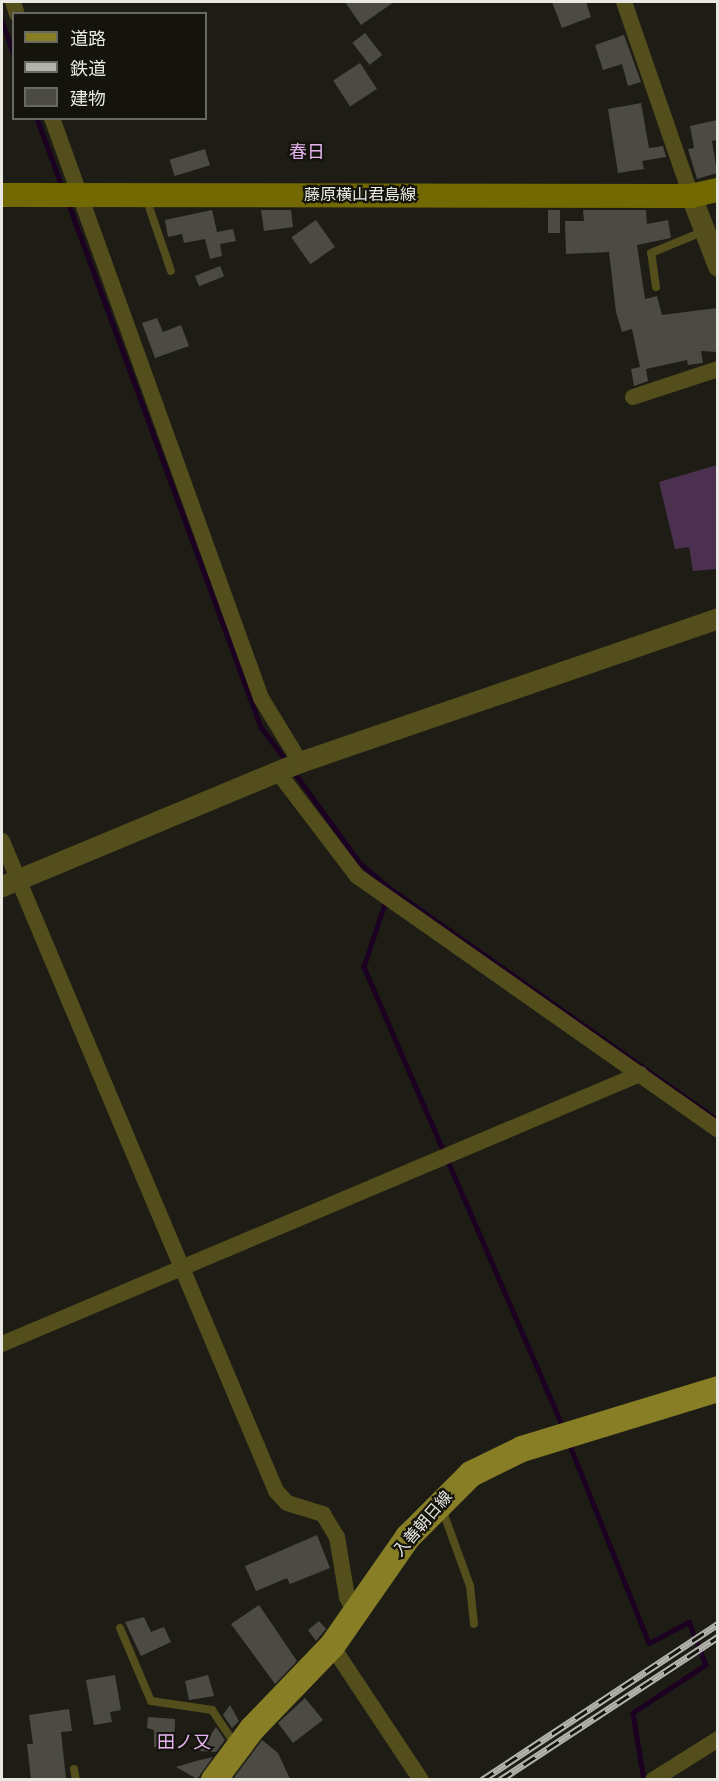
<!DOCTYPE html>
<meta charset="utf-8">
<style>
body{margin:0}
#map{position:relative;width:719px;height:1781px;overflow:hidden;background:#1d1d16;font-family:"Alegreya Sans","Noto Sans JP",sans-serif}
div>[style]{position:absolute}
.green>*{inset:0;background:#4b3050}
.stream>*{height:4.5px;margin:-2.25px;padding:0 2.25px;transform-origin:2.25px;border-radius:2.25px;background:#1c0022}
.building>*{inset:0;background:#4c4b43;transform-origin:0 0}
.service>*{height:8px;margin:-4px;padding:0 4px;transform-origin:4px;border-radius:4px;background:#534e1b}
.minor>*{height:16px;margin:-8px;padding:0 8px;transform-origin:8px;border-radius:8px;background:#534e1b}
.tertiary>*{height:21px;margin:-10.5px;padding:0 10.5px;transform-origin:10.5px;border-radius:10.5px;background:#534e1b}
.secondary>*{height:24px;margin:-12px;padding:0 12px;transform-origin:12px;border-radius:12px;background:#736903}
.primary>*{height:26px;margin:-13px;padding:0 13px;transform-origin:13px;border-radius:13px;background:#887e26}
.rail>*{height:7px;margin-top:-3.5px;transform-origin:0;background:repeating-linear-gradient(90deg,#14140d 0 14px,#b4b4ae 0 28px);box-sizing:border-box;border-block:2px solid #b4b4ae}
span{translate:-50% -50%;white-space:nowrap;text-align:center;line-height:1.15;-webkit-text-stroke:4.5px #14140d;paint-order:stroke}
.street-label{font-size:16px;color:#e9e8e3}
.neighbourhood-label{font-size:18px;color:#e7b4f1}
.frame{position:absolute;inset:0;border:3px solid #e9e8e3;pointer-events:none}
.legend{position:absolute;left:12px;top:12px;width:195px;height:108px;box-sizing:border-box;background:#14140d;border:2px solid #696963;margin:0;padding:8px 10px;list-style:none;font-size:18px;color:#e9e8e3}
.legend li{display:flex;align-items:center;gap:12px;height:30px}
.legend b{width:30px;border:2px solid #696963}
</style>
<div id="map">
<div class="green">
<i style="clip-path:polygon(717px 465px,717px 569px,693px 571px,689px 547px,675px 549px,659px 482px)"></i>
</div>
<div class="stream">
<i style="left:2px;top:21px;width:35px;rotate:70deg"></i>
<i style="left:37px;top:118px;width:76px;rotate:69.9deg"></i>
<i style="left:68px;top:202px;width:559px;rotate:69.82deg"></i>
<i style="left:261px;top:727px;width:41px;rotate:52.9deg"></i>
<i style="left:294px;top:772px;width:112px;rotate:54deg"></i>
<i style="left:360px;top:863px;width:39px;rotate:40deg"></i>
<i style="left:390px;top:888px;width:402px;rotate:35.3deg"></i>
<i style="left:386px;top:901px;width:70px;rotate:108.4deg"></i>
<i style="left:364px;top:967px;width:503px;rotate:66.59deg"></i>
<i style="left:569px;top:1443px;width:215px;rotate:68.2deg"></i>
<i style="left:649px;top:1643px;width:45px;rotate:-27.7deg"></i>
<i style="left:689px;top:1622px;width:46px;rotate:68.4deg"></i>
<i style="left:706px;top:1665px;width:87px;rotate:146.7deg"></i>
<i style="left:633px;top:1713px;width:68px;rotate:80.7deg"></i>
</div>
<div class="building">
<i style="clip-path:polygon(345px 2px,394px 2px,361px 25px)"></i>
<i style="clip-path:polygon(552px 2px,586px 2px,591px 17px,562px 28px)"></i>
<i style="left:365px;top:33px;width:28px;height:16px;rotate:52deg"></i>
<i style="clip-path:polygon(624px 35px,641px 82px,628px 86px,622px 64px,603px 70px,595px 45px)"></i>
<i style="left:360px;top:63px;width:31px;height:32px;rotate:57deg"></i>
<i style="clip-path:polygon(641px 103px,649px 148px,663px 146px,666px 157px,642px 161px,644px 169px,618px 173px,608px 109px)"></i>
<i style="clip-path:polygon(717px 120px,717px 140px,712px 141px,717px 173px,697px 179px,688px 149px,694px 148px,690px 126px)"></i>
<i style="left:205px;top:149px;width:17px;height:37px;rotate:73deg"></i>
<i style="clip-path:polygon(212px 210px,217px 232px,233px 229px,236px 241px,220px 244px,222px 256px,210px 259px,205px 239px,184px 243px,182px 234px,168px 237px,165px 220px)"></i>
<i style="clip-path:polygon(261px 210px,291px 210px,293px 227px,264px 231px)"></i>
<i style="left:548px;top:210px;width:12px;height:23px"></i>
<i style="clip-path:polygon(583px 210px,646px 210px,647px 224px,668px 220px,671px 238px,637px 245px,645px 299px,657px 296px,662px 315px,717px 308px,717px 352px,701px 351px,703px 363px,688px 365px,687px 360px,646px 369px,648px 381px,634px 386px,631px 369px,640px 367px,632px 329px,622px 332px,616px 312px,609px 252px,566px 254px,565px 221px,584px 221px)"></i>
<i style="left:316px;top:220px;width:33px;height:30px;rotate:55deg"></i>
<i style="left:220px;top:266px;width:11px;height:27px;rotate:68deg"></i>
<i style="clip-path:polygon(157px 318px,163px 332px,181px 325px,189px 346px,155px 358px,142px 323px)"></i>
<i style="clip-path:polygon(317px 1535px,330px 1568px,290px 1584px,287px 1578px,256px 1591px,245px 1566px)"></i>
<i style="clip-path:polygon(259px 1605px,297px 1661px,275px 1684px,231px 1624px)"></i>
<i style="clip-path:polygon(144px 1617px,151px 1632px,164px 1627px,171px 1642px,141px 1656px,125px 1622px)"></i>
<i style="clip-path:polygon(319px 1621px,326px 1629px,316px 1641px,308px 1630px)"></i>
<i style="clip-path:polygon(115px 1675px,121px 1710px,110px 1712px,112px 1722px,94px 1725px,86px 1680px)"></i>
<i style="clip-path:polygon(208px 1675px,214px 1696px,189px 1700px,185px 1681px)"></i>
<i style="clip-path:polygon(305px 1698px,323px 1720px,293px 1743px,278px 1723px)"></i>
<i style="clip-path:polygon(230px 1705px,239px 1721px,232px 1728px,223px 1715px)"></i>
<i style="clip-path:polygon(69px 1709px,72px 1731px,61px 1732px,66px 1779px,31px 1779px,27px 1744px,33px 1744px,29px 1715px)"></i>
<i style="clip-path:polygon(148px 1717px,175px 1719px,174px 1748px,154px 1747px,154px 1730px,147px 1728px)"></i>
<i style="clip-path:polygon(216px 1727px,225px 1740px,216px 1752px,200px 1751px)"></i>
<i style="clip-path:polygon(262px 1740px,278px 1753px,290px 1779px,233px 1779px)"></i>
<i style="clip-path:polygon(213px 1757px,197px 1779px,176px 1767px,196px 1761px)"></i>
</div>
<div class="service">
<i style="left:146px;top:198px;width:77px;rotate:71.1deg"></i>
<i style="left:656px;top:287px;width:34px;rotate:-98deg"></i>
<i style="left:651px;top:253px;width:57px;rotate:-22.5deg"></i>
<i style="left:442px;top:1509px;width:82px;rotate:70deg"></i>
<i style="left:470px;top:1586px;width:38px;rotate:84deg"></i>
<i style="left:120px;top:1628px;width:79px;rotate:67deg"></i>
<i style="left:151px;top:1701px;width:62px;rotate:8.4deg"></i>
<i style="left:212px;top:1710px;width:41px;rotate:55.9deg"></i>
<i style="left:74px;top:1769px;width:11px;rotate:80deg"></i>
</div>
<div class="minor">
<i style="left:13px;top:2px;width:13px;rotate:72deg"></i>
<i style="left:624px;top:2px;width:205px;rotate:70.9deg"></i>
<i style="left:52px;top:118px;width:617px;rotate:70.18deg"></i>
<i style="left:261px;top:698px;width:75px;rotate:58.6deg"></i>
<i style="left:633px;top:397px;width:89px;rotate:-18.2deg"></i>
<i style="left:277px;top:771px;width:132px;rotate:52.7deg"></i>
<i style="left:357px;top:876px;width:441px;rotate:35.1deg"></i>
<i style="left:2px;top:841px;width:705px;rotate:67.14deg"></i>
<i style="left:276px;top:1491px;width:16px;rotate:47deg"></i>
<i style="left:287px;top:1503px;width:38px;rotate:17deg"></i>
<i style="left:323px;top:1514px;width:27px;rotate:59deg"></i>
<i style="left:337px;top:1537px;width:61px;rotate:80.5deg"></i>
<i style="left:347px;top:1597px;width:16px;rotate:63deg"></i>
<i style="left:2px;top:1344px;width:693px;rotate:-22.94deg"></i>
<i style="left:332px;top:1646px;width:161px;rotate:56.4deg"></i>
<i style="left:653px;top:1780px;width:77px;rotate:-32.2deg"></i>
</div>
<div class="tertiary">
<i style="left:691px;top:196px;width:75px;rotate:68.9deg"></i>
<i style="left:2px;top:886px;width:323px;rotate:-22.6deg"></i>
<i style="left:300px;top:762px;width:442px;rotate:-19deg"></i>
</div>
<div class="secondary">
<i style="left:2px;top:195px;width:689px;rotate:0.08deg"></i>
<i style="left:691px;top:196px;width:28px;rotate:-13deg"></i>
</div>
<div class="primary">
<i style="left:214px;top:1780px;width:64px;rotate:-53.3deg"></i>
<i style="left:252px;top:1729px;width:115px;rotate:-46.1deg"></i>
<i style="left:332px;top:1646px;width:133px;rotate:-55.1deg"></i>
<i style="left:408px;top:1537px;width:89px;rotate:-45deg"></i>
<i style="left:471px;top:1474px;width:57px;rotate:-26.1deg"></i>
<i style="left:522px;top:1449px;width:205px;rotate:-17deg"></i>
</div>
<div class="rail">
<i style="left:482px;top:1780px;width:283px;rotate:-33.5deg"></i>
<i style="left:500px;top:1780px;width:261px;rotate:-33.3deg"></i>
</div>
<div class="street-label">
<span style="left:360px;top:195px">藤原横山君島線</span>
<span style="left:423px;top:1524px;rotate:-49deg">入善朝日線</span>
</div>
<div class="neighbourhood-label">
<span style="left:307px;top:153px">春日</span>
<span style="left:184px;top:1743px">田ノ又</span>
</div>
<div class="frame"></div>
<ul class="legend">
<li><b style="height:8px;background:#887e26"></b>道路</li>
<li><b style="height:8px;background:#b4b4ae"></b>鉄道</li>
<li><b style="height:16px;background:#4c4b43"></b>建物</li>
</ul>
</div>
